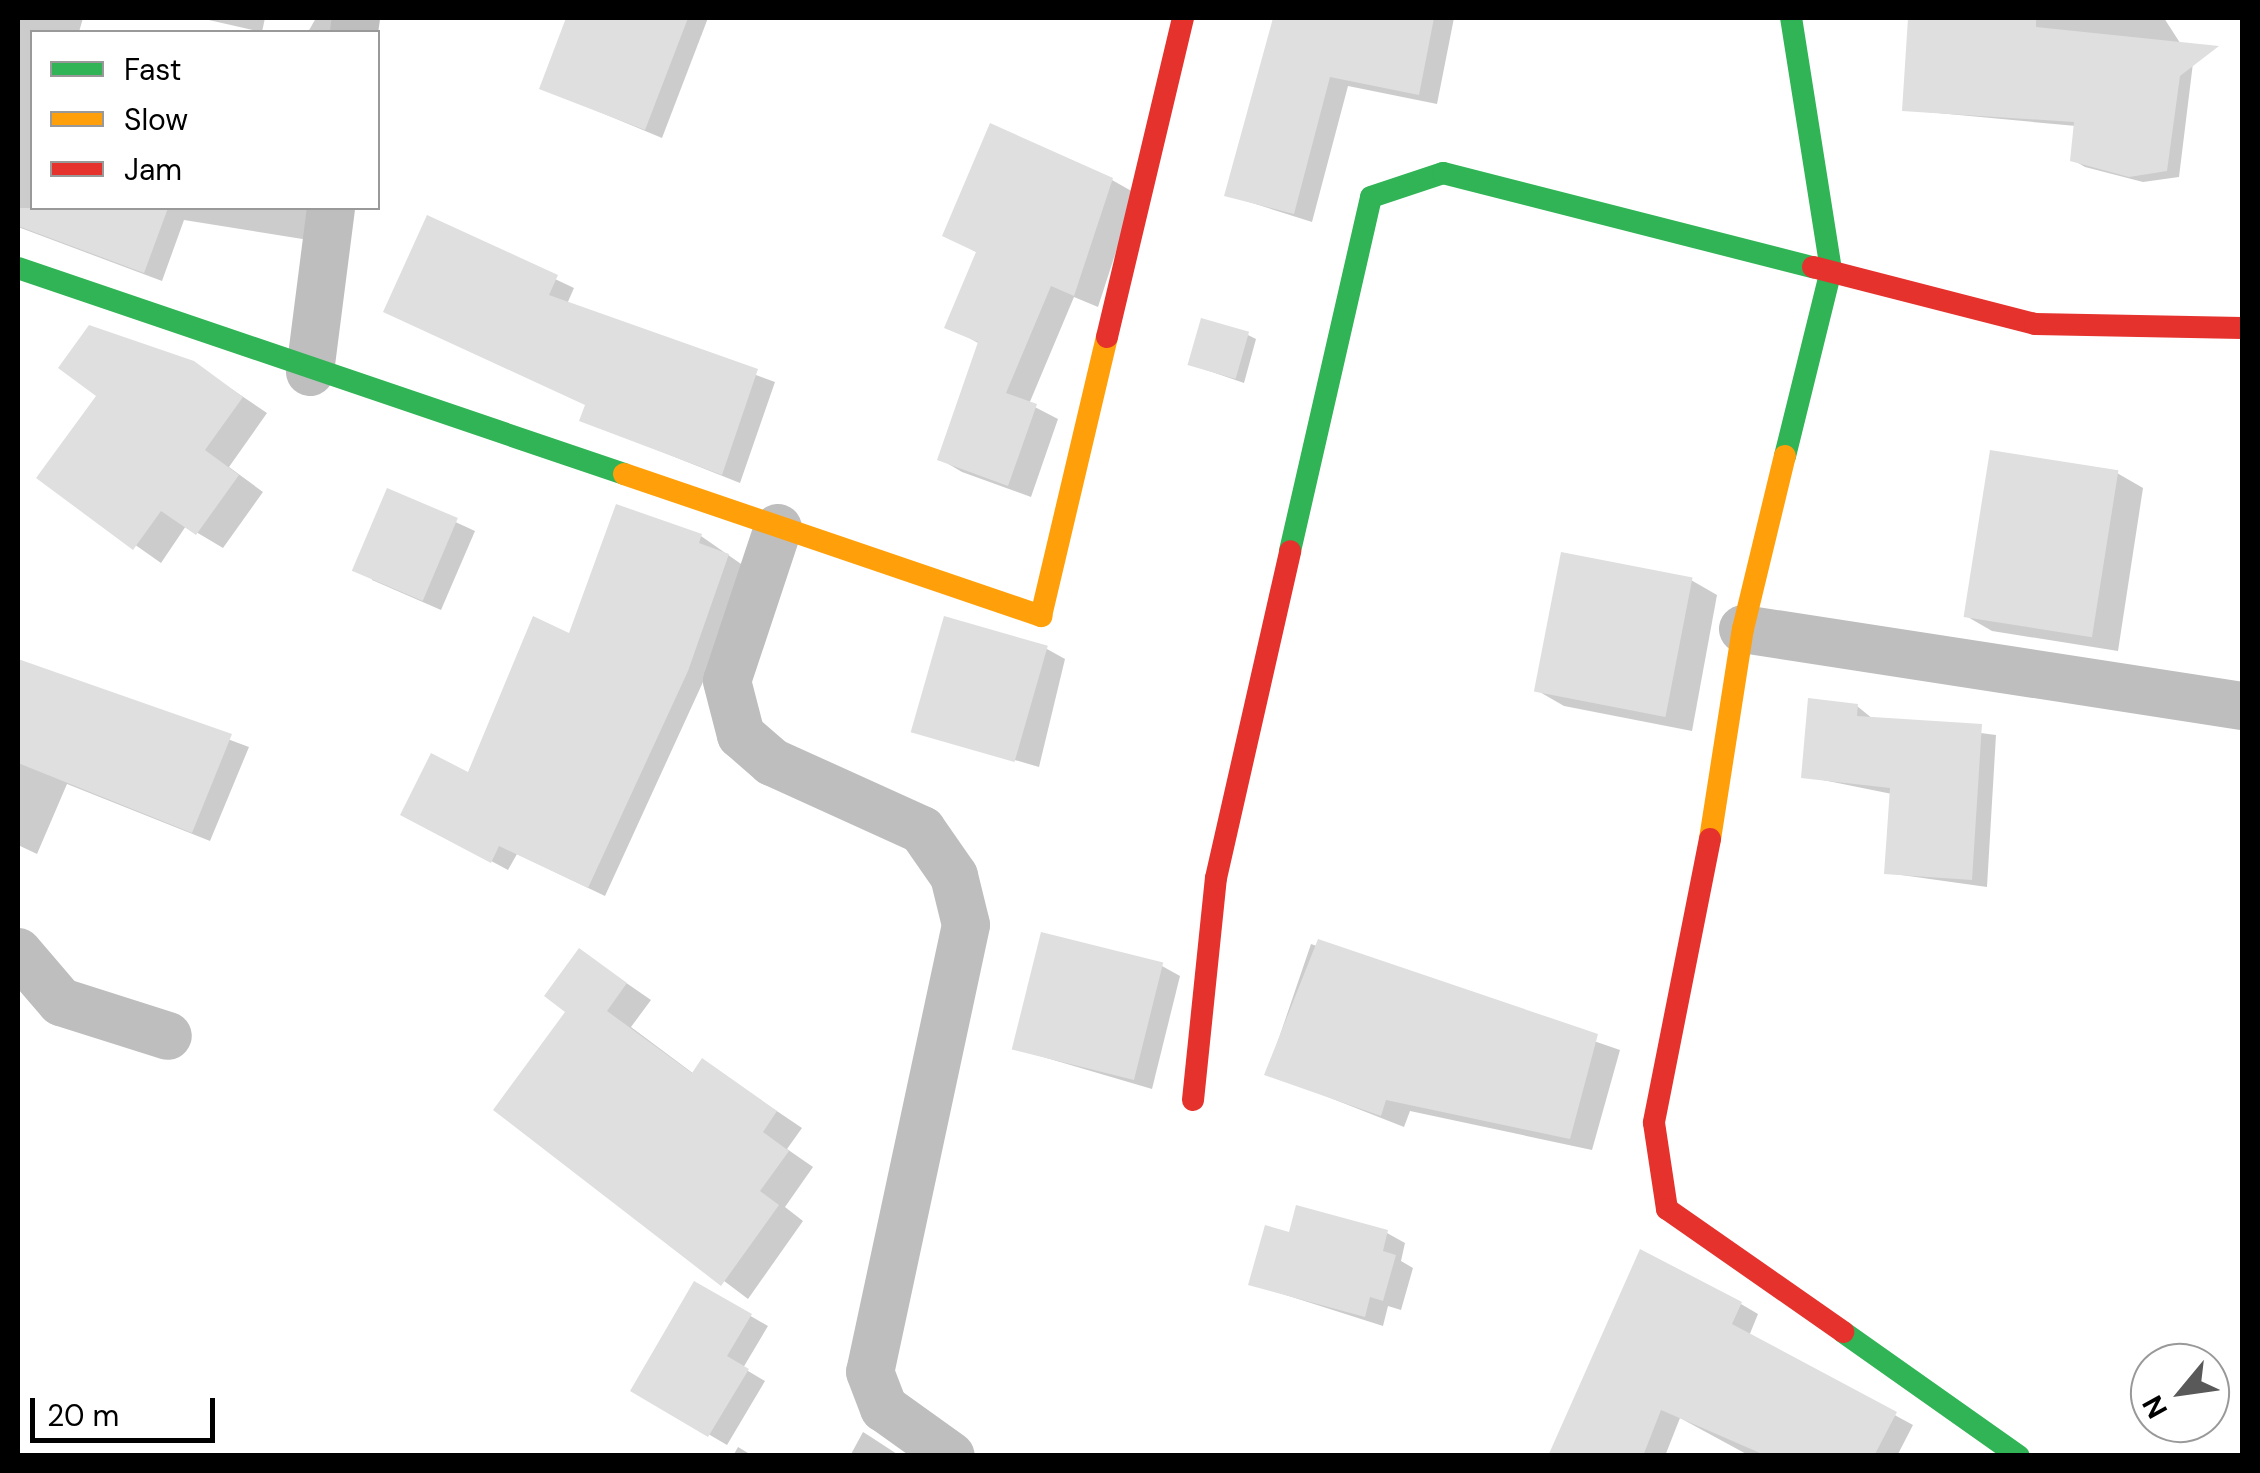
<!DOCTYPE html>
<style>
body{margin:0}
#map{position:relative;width:2260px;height:1473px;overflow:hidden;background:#fff;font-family:"DM Sans",sans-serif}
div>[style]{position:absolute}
.shadow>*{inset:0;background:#0003}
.building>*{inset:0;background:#dfdfdf;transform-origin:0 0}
.street>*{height:48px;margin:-24px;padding:0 24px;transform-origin:24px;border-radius:24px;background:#bebebe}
.fast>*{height:22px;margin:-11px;padding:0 11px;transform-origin:11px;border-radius:11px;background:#30b455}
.slow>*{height:22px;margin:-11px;padding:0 11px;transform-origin:11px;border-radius:11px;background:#ff9f0a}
.jam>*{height:22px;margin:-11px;padding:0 11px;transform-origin:11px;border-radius:11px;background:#e5322d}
span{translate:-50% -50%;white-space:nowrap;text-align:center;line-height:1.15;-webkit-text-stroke:8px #fff;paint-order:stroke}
.frame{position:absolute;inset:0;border:20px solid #000;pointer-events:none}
.legend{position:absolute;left:30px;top:30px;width:350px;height:180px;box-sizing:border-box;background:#fff;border:2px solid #999;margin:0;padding:12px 18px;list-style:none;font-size:30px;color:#000}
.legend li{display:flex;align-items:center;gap:20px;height:50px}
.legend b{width:50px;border:2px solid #999}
.north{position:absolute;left:2130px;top:1343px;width:100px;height:100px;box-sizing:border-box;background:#fff;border:2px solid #999;border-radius:50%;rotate:241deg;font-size:28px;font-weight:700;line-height:40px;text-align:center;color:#000}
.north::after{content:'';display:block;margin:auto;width:35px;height:45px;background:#595959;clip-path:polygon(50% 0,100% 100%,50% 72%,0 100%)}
.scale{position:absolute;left:30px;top:1398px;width:185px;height:45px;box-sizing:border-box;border:5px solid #000;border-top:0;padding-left:12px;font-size:30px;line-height:35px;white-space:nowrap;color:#000;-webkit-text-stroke:8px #fff;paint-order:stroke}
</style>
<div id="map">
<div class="shadow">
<i style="clip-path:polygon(18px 18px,83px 18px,79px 32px,32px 32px,32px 208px,319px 208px,315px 241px,184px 220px,162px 281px,18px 227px)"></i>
<i style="clip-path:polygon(200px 18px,265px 18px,262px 32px)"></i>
<i style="clip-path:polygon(316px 18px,346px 18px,344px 32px,308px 32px)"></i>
<i style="clip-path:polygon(569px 18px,708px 18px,662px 138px,542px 88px)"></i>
<i style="clip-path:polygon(1276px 18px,1454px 18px,1437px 104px,1348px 86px,1312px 222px,1227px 195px)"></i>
<i style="clip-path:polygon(1911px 18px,2164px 18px,2193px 63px,2179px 177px,2143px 182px,2085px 167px,2073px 160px,2076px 126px,1905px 110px)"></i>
<i style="clip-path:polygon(1112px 180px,1135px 193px,1098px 307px,1074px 297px,1029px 404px,1058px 419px,1031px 497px,962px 472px,940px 459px,980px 344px,947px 326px,978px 253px,945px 235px)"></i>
<i style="clip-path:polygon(428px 219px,574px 288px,567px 304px,775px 382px,740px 483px,582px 420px,587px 405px)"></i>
<i style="clip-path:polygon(1248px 335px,1256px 339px,1244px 383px,1189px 364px)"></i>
<i style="clip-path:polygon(193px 363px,267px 413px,229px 467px,263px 492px,223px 548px,186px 526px,161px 563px,40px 478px)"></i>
<i style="clip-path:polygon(2117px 473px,2143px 488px,2118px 651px,1992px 631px,1966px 616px)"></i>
<i style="clip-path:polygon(388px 491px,475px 531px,441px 610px,372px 580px)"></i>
<i style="clip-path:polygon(701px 536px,744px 566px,703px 682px,605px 896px,517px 854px,508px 870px,420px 823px,469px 776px,571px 637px)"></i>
<i style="clip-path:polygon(1691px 580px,1717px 595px,1692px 731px,1564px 706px,1538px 691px)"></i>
<i style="clip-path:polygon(1047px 649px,1065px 659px,1039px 767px,919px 732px)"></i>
<i style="clip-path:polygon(18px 661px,249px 747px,210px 841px,67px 784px,37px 854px,18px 845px)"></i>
<i style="clip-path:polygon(1857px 706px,1873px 719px,1996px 735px,1987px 887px,1887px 873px,1892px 794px,1803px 776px)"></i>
<i style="clip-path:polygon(1311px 944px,1620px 1050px,1592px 1150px,1410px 1111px,1404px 1127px,1267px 1073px)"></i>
<i style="clip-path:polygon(580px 951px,651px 1000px,631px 1027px,694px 1074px,703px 1061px,802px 1128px,787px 1149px,813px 1167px,785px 1207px,803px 1221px,748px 1299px,496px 1109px,569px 1011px)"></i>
<i style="clip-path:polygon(1162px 966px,1180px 976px,1152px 1089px,1016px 1049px)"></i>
<i style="clip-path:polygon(1387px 1233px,1405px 1243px,1401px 1261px,1413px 1268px,1401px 1310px,1388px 1306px,1383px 1326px,1251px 1284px,1290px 1235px)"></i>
<i style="clip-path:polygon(695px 1284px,768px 1326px,743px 1368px,765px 1381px,727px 1445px,633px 1390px)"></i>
<i style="clip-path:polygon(1741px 1304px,1758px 1314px,1749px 1336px,1913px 1425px,1897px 1456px,1750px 1456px,1680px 1418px,1665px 1456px,1552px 1456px)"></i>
<i style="clip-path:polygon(863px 1432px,871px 1437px,900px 1456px,850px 1456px)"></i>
<i style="clip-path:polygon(738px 1447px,753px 1456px,733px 1456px)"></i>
</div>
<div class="building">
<i style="clip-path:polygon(566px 18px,688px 18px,645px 130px,539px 89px)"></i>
<i style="clip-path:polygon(1273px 18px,1434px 18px,1419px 95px,1330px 77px,1294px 214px,1224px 196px)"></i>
<i style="clip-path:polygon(1908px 18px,2036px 18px,2036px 27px,2219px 46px,2180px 76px,2167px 171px,2129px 177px,2070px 161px,2074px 122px,1902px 111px)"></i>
<i style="clip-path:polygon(990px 123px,1113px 178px,1074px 296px,1051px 286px,1006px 393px,1037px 404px,1008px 486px,937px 460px,978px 342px,944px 328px,976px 252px,942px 236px)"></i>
<i style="clip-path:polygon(18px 208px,168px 208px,144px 273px,18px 226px)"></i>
<i style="clip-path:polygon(427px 215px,558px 275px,549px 295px,758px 369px,722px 475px,579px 421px,585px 405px,383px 312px)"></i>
<i style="left:1201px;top:318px;width:50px;height:49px;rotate:16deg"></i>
<i style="clip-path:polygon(89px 325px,194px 361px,243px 397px,205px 450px,239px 475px,196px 535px,161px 511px,133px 550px,36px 478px,96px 396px,58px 368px)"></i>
<i style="left:1990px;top:450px;width:130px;height:169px;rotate:9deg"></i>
<i style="left:387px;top:488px;width:77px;height:90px;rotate:23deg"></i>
<i style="clip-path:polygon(616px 504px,702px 534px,699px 543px,729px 554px,688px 671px,588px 888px,499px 846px,491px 863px,400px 815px,431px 753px,468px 772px,533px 616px,569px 633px)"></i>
<i style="left:1561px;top:552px;width:134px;height:142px;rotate:11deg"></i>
<i style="left:944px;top:616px;width:108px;height:121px;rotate:16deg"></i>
<i style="clip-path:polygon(18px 659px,232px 734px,192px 833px,18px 763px)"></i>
<i style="clip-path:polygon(1808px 698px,1858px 704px,1857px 716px,1982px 724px,1972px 880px,1884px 874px,1890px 788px,1801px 778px)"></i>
<i style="left:1041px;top:932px;width:126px;height:121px;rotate:14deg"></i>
<i style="clip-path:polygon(1318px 939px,1598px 1034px,1570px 1139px,1386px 1100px,1381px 1116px,1264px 1075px)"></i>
<i style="clip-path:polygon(579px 948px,627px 983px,607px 1011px,692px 1073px,702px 1058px,777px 1111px,763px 1132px,789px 1151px,760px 1191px,779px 1205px,721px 1286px,493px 1110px,565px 1012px,544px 996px)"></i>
<i style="clip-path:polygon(1296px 1205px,1388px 1230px,1383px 1251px,1396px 1255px,1383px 1301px,1370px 1297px,1365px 1317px,1248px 1285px,1265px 1225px,1289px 1232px)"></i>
<i style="clip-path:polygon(1640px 1249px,1742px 1302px,1732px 1324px,1897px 1412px,1874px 1456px,1767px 1456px,1661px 1410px,1643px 1456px,1548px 1456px)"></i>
<i style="clip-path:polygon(694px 1281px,752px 1314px,727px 1356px,749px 1369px,708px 1437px,630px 1391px)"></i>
</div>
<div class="street">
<i style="left:354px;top:32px;width:14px;rotate:-82deg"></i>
<i style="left:310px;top:372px;width:165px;rotate:-82.7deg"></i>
<i style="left:778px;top:528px;width:161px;rotate:108.4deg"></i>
<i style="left:727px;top:681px;width:56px;rotate:75.5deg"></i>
<i style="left:741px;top:735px;width:41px;rotate:41.1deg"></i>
<i style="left:772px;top:762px;width:165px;rotate:24.4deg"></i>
<i style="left:922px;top:830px;width:56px;rotate:55.2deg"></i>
<i style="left:954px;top:876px;width:50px;rotate:76.2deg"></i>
<i style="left:966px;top:925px;width:457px;rotate:102.1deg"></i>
<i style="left:870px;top:1372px;width:39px;rotate:69deg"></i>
<i style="left:884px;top:1408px;width:82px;rotate:35.6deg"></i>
<i style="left:1743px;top:629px;width:505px;rotate:8.77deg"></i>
<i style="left:18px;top:952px;width:66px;rotate:49.3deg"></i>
<i style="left:61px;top:1002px;width:112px;rotate:17.6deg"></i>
</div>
<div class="fast">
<i style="left:18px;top:268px;width:640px;rotate:18.77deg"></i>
<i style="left:1785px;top:456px;width:192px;rotate:-76.1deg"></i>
<i style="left:1831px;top:270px;width:255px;rotate:-99deg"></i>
<i style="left:1290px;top:551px;width:363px;rotate:-77.1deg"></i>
<i style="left:1371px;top:197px;width:76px;rotate:-18.4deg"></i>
<i style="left:1443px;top:173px;width:382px;rotate:14.3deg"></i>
<i style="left:1843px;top:1332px;width:215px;rotate:35.2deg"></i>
</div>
<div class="slow">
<i style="left:624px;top:474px;width:441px;rotate:18.8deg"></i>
<i style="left:1041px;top:616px;width:287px;rotate:-76.7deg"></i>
<i style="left:1710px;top:839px;width:213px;rotate:-81.1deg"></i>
<i style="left:1743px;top:629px;width:178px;rotate:-76.4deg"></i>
</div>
<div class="jam">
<i style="left:1813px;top:267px;width:229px;rotate:14.4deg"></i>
<i style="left:2035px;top:324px;width:207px;rotate:1.1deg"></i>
<i style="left:1107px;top:337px;width:328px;rotate:-76.6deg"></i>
<i style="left:1710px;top:839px;width:289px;rotate:101.2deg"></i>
<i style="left:1654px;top:1123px;width:87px;rotate:81.4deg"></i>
<i style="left:1667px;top:1209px;width:215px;rotate:34.9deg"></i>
<i style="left:1193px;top:1100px;width:223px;rotate:-84.1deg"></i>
<i style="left:1216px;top:878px;width:335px;rotate:-77.2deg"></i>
</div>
<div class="frame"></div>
<ul class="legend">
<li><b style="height:12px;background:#30b455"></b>Fast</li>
<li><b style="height:12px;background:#ff9f0a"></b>Slow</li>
<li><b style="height:12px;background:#e5322d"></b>Jam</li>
</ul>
<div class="north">N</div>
<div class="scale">20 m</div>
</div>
